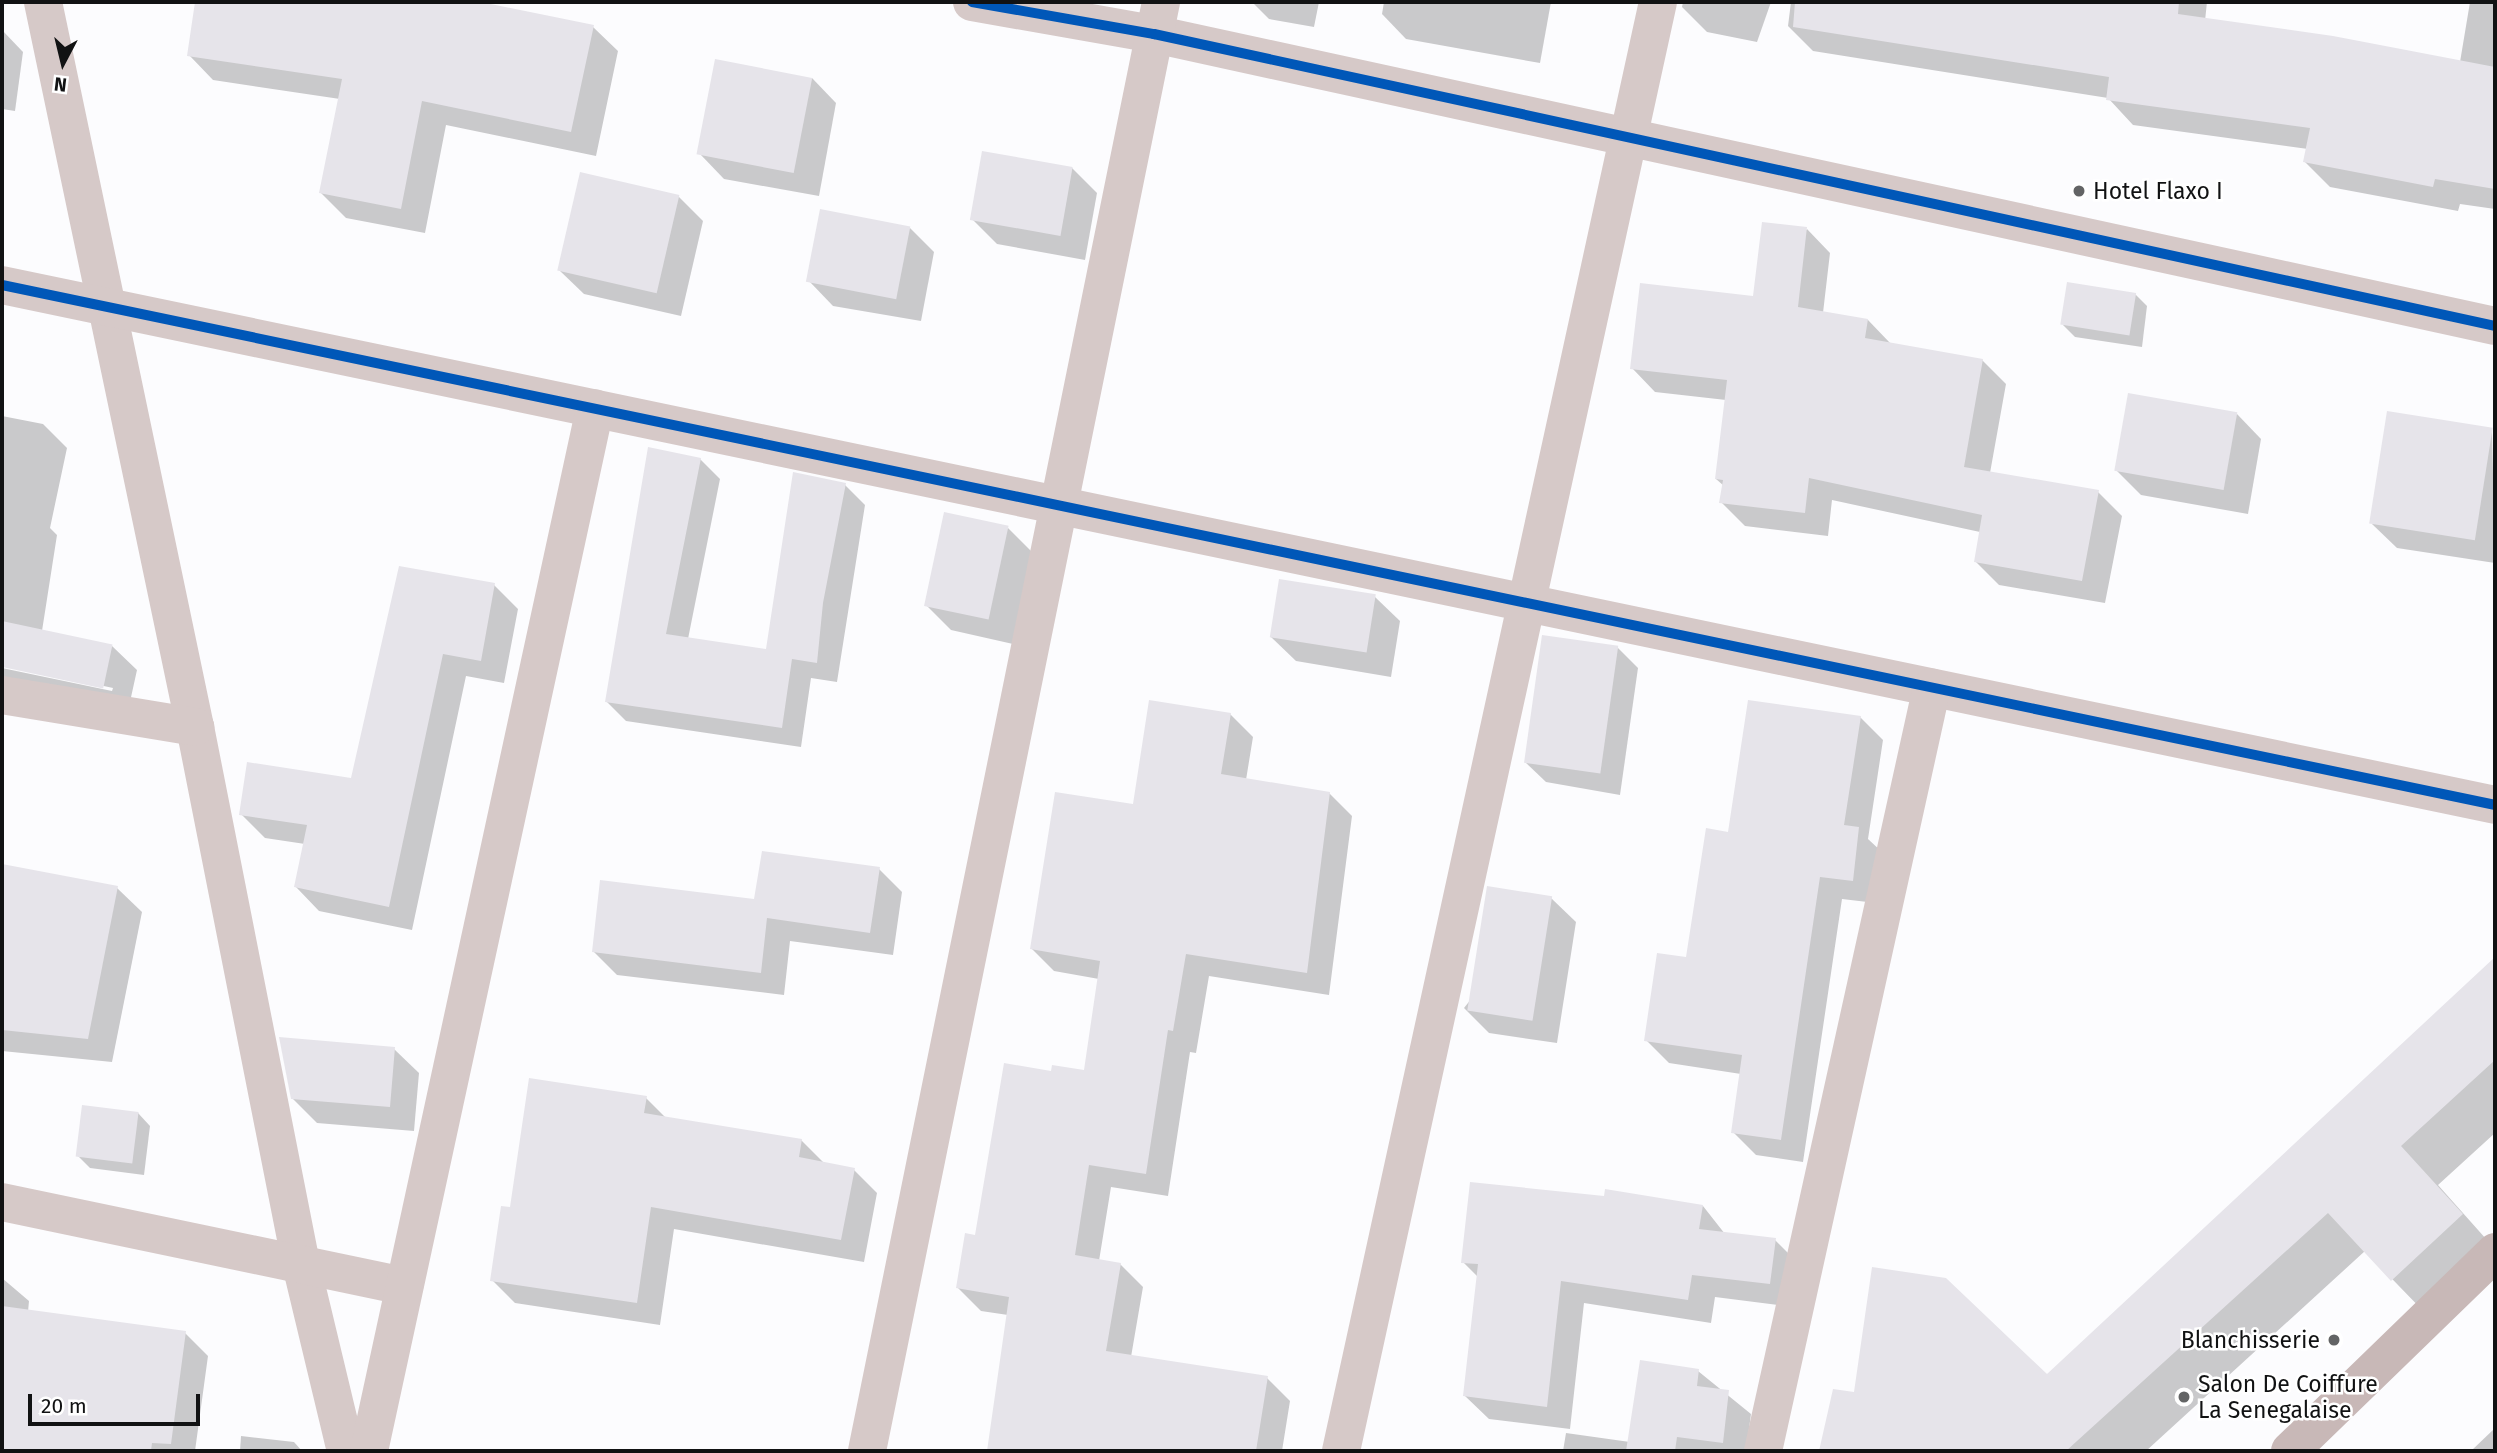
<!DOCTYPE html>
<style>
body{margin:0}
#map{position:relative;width:2497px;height:1453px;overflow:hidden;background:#fcfcfe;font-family:"Fira Sans",sans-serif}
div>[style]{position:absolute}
.shadow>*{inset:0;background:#0003}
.building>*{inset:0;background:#e6e4ea;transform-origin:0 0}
.minor>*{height:38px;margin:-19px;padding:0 19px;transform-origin:19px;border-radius:19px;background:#d6c9c8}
.primary>*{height:38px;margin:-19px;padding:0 19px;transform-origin:19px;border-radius:19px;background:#c8b8b7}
.cycleway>*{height:10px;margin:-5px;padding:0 5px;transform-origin:5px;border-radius:5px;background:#0057b8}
.dots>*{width:19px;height:19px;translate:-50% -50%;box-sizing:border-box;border:4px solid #fff;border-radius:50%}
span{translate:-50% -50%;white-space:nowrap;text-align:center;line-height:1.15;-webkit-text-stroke:5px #fff;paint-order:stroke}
.poi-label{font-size:23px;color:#111213}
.left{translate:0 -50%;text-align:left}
.right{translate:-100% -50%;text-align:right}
.frame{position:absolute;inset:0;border:4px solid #111213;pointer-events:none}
.north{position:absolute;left:28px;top:28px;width:70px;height:70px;-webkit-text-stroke:5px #fff;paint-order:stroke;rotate:187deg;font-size:19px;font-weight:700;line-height:28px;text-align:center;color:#111213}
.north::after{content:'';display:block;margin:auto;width:24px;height:32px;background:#111213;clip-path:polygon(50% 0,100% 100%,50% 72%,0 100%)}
.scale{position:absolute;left:28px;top:1394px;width:172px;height:32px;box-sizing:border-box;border:4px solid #111213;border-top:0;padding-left:9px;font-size:21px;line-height:24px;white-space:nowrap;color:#111213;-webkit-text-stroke:5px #fff;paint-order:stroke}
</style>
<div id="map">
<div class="shadow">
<i style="clip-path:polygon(197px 2px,274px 2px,334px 11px,336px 2px,472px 2px,593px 27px,618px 51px,596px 156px,446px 125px,425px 233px,346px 218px,321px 193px,340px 99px,213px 80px,189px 55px)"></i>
<i style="clip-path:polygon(1252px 2px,1319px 2px,1314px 27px,1269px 19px)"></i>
<i style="clip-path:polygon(1384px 2px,1551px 2px,1540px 63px,1406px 39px,1382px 14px)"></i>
<i style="clip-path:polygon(1683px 2px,1771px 2px,1757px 42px,1707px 32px,1682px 7px)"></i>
<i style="clip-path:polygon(1791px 2px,2207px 2px,2205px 21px,2460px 62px,2470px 2px,2495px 2px,2495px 209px,2460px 204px,2458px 211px,2330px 187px,2305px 162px,2308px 149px,2133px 125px,2108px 98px,1813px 51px,1788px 26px)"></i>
<i style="clip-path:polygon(2px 30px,23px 52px,15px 111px,2px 109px)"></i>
<i style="clip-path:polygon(812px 78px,836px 103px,819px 196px,724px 179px,700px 154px)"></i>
<i style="clip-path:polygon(1072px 168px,1097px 193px,1085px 260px,997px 244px,972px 219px)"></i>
<i style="clip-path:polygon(678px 196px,703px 221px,681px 316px,584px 294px,559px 270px)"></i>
<i style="clip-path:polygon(910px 228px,934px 252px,921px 321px,833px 306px,809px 281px)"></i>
<i style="clip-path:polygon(1807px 229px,1830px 253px,1823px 313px,1868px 320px,1891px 344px,1982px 360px,2006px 384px,1990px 473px,2098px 492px,2122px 516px,2105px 603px,1999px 585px,1975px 561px,1980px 532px,1832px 500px,1828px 536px,1745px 526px,1721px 502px,1724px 486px,1716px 479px,1726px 400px,1655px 392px,1632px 368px,1755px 298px)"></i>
<i style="clip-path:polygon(2135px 294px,2147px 306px,2142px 347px,2075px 337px,2063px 325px)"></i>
<i style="clip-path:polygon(2237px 414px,2261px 439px,2248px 514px,2141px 495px,2116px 470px)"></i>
<i style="clip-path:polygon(2px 416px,43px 424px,67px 448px,50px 528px,57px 535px,42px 631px,112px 646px,137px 670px,128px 711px,2px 685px,2px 668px,112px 691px,113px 688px,2px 664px)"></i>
<i style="clip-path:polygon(2492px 429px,2495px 563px,2397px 548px,2372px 524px)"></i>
<i style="clip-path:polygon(700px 459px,720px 479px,688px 639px,767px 651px,845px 485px,865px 505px,837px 682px,811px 678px,801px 747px,626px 721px,606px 701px)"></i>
<i style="clip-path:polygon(1008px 528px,1032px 552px,1013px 644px,951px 630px,927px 606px)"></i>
<i style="clip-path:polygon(400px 568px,494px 585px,518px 609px,504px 683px,466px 676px,412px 930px,319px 911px,296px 887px,305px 844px,265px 838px,241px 814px,352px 780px)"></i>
<i style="clip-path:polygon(1375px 597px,1400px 621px,1391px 677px,1296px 661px,1271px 637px)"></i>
<i style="clip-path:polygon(1617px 647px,1638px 668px,1620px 795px,1546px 782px,1525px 762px)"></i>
<i style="clip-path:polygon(1230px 714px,1253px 737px,1246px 780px,1329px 793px,1352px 816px,1329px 995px,1209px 976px,1196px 1053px,1190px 1052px,1168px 1196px,1111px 1187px,1099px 1261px,1120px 1264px,1143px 1287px,1131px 1357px,1267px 1378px,1290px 1401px,1282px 1451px,982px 1451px,989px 1451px,1008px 1315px,981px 1311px,958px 1288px,1053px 1073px,1085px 1072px,1099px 979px,1054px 971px,1032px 949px,1134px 806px)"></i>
<i style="clip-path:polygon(1860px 717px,1883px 740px,1868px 839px,1882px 852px,1876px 903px,1842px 899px,1803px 1162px,1756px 1155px,1733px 1132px,1741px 1074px,1669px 1063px,1646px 1040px,1687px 959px,1730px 834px)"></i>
<i style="clip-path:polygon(2px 866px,117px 888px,142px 912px,112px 1062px,2px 1051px)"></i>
<i style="clip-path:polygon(879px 869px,902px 892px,893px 955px,790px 941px,784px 995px,617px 975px,593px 951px)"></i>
<i style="clip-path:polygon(1551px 898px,1576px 922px,1557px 1043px,1489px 1033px,1464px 1008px)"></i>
<i style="clip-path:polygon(2495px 959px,2495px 1133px,2438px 1185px,2495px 1249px,2430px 1318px,2365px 1251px,2146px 1451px,1821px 1451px,1835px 1391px,1856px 1394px,2047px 1377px)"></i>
<i style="clip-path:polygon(394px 1049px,419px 1073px,414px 1131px,317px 1123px,292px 1098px)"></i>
<i style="clip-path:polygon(646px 1098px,667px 1119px,801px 1140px,825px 1164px,854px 1170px,877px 1193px,864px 1262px,674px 1229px,660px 1325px,515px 1303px,492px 1280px)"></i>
<i style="clip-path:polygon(138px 1113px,150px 1126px,144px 1175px,90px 1168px,78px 1156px)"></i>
<i style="clip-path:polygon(1703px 1206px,1725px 1234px,1775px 1240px,1799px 1264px,1794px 1307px,1715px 1297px,1711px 1323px,1584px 1303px,1570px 1429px,1489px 1419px,1465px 1396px,1478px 1277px,1463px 1262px)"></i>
<i style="clip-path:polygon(2px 1278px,29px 1301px,28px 1312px,185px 1333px,208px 1356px,195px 1451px,2px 1451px,8px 1397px,2px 1396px)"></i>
<i style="clip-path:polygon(1698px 1371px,1751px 1414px,1746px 1451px,1563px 1451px,1566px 1433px,1630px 1442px)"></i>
<i style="clip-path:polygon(2495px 1428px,2495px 1451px,2471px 1451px)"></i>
<i style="clip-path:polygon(241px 1436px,294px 1442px,302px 1451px,240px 1451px)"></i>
</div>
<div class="building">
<i style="clip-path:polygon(195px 2px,481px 2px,594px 25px,571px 132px,422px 101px,401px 209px,319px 193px,342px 79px,187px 56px)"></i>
<i style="clip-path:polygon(1795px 2px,2179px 2px,2178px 14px,2333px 36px,2495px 67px,2495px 189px,2435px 179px,2433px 187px,2303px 162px,2310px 128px,2106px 100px,2109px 77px,1793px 27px)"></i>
<i style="left:715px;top:59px;width:99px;height:97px;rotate:11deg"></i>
<i style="left:982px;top:151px;width:92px;height:70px;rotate:10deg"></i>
<i style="left:580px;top:172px;width:102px;height:101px;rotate:13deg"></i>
<i style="left:820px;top:209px;width:92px;height:74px;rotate:11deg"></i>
<i style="clip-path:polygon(1762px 222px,1807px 227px,1798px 307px,1868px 319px,1865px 338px,1983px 359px,1964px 467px,2099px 490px,2082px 581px,1974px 562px,1982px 515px,1809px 478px,1805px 513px,1719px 503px,1723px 480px,1715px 479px,1727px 380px,1630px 369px,1640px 283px,1753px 296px)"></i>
<i style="left:2067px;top:282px;width:70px;height:43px;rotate:9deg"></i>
<i style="left:2128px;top:393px;width:111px;height:79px;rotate:10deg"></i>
<i style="left:2387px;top:411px;width:107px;height:114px;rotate:9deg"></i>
<i style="clip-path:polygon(648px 447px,701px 458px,666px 634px,766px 649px,793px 472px,846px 483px,823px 603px,817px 663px,792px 659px,782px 728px,605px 702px)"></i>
<i style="left:944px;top:512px;width:66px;height:96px;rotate:12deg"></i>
<i style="clip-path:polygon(399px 566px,495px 583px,481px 661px,443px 654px,389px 907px,294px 887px,307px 825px,239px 815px,247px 762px,351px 778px)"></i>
<i style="left:1279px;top:579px;width:98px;height:59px;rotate:9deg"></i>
<i style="left:2px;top:621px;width:113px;height:45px;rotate:12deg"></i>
<i style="left:1542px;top:635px;width:77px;height:129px;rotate:8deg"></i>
<i style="clip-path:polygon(1149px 700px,1231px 713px,1221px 774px,1330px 792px,1307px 973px,1186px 954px,1173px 1031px,1168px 1030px,1146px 1174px,1089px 1165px,1075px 1255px,1121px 1263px,1106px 1351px,1268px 1376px,1256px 1451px,987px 1451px,1009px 1297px,956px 1288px,965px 1233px,975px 1235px,1004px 1063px,1051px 1071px,1052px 1065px,1084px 1070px,1100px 961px,1030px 949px,1055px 792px,1133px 804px)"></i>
<i style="clip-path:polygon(1748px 700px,1861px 716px,1844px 825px,1859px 827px,1853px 881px,1820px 877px,1781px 1140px,1731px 1133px,1742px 1055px,1644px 1041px,1657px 953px,1686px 957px,1706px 828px,1728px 832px)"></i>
<i style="clip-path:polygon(762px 851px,880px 867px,870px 933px,767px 918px,761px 973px,592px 952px,600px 880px,754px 899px)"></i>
<i style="clip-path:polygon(2px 864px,118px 886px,88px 1039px,2px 1030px)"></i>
<i style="left:1487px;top:886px;width:66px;height:126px;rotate:9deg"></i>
<i style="clip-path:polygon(2495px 957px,2495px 1060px,2401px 1146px,2463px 1214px,2391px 1281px,2328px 1213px,2066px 1451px,1819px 1451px,1833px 1389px,1854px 1392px,1872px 1267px,1946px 1278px,2047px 1374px)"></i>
<i style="clip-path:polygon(279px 1037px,395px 1047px,390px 1107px,291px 1099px)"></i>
<i style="clip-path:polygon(529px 1078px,647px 1096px,644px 1113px,802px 1139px,799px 1157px,855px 1168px,841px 1240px,651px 1207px,637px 1303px,490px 1281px,501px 1206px,510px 1207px)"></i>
<i style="left:82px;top:1105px;width:57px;height:52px;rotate:7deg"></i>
<i style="clip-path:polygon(1470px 1182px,1604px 1196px,1605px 1189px,1703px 1205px,1699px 1229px,1776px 1238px,1770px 1284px,1692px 1275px,1688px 1300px,1561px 1281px,1547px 1407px,1463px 1396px,1478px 1264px,1461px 1263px)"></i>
<i style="clip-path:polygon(2px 1306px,186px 1331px,171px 1444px,152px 1443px,151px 1451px,2px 1451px)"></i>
<i style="clip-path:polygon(1640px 1360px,1699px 1369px,1697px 1386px,1729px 1390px,1723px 1443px,1677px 1437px,1675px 1451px,1626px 1451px)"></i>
</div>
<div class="minor">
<i style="left:43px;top:2px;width:741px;rotate:78.16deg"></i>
<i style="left:195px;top:727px;width:547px;rotate:78.83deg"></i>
<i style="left:301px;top:1264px;width:192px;rotate:76.5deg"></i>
<i style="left:972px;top:2px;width:185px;rotate:10deg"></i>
<i style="left:1154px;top:34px;width:1372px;rotate:12.28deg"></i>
<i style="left:2px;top:285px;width:2547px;rotate:11.78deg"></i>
<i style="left:2px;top:695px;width:196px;rotate:9.4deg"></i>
<i style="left:2px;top:1202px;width:411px;rotate:11.8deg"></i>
<i style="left:369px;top:1451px;width:1067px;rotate:-77.77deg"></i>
<i style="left:867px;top:1451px;width:1479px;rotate:-78.53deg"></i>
<i style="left:1341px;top:1451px;width:1483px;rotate:-77.66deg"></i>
<i style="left:1763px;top:1451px;width:782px;rotate:-77.53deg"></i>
</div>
<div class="primary">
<i style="left:2290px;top:1451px;width:286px;rotate:-44.1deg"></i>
</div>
<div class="cycleway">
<i style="left:972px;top:2px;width:185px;rotate:10deg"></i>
<i style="left:1154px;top:34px;width:1372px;rotate:12.28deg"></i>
<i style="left:2px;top:285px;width:2547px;rotate:11.78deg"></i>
</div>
<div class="dots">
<i style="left:2079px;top:191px;background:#636465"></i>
<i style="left:2334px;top:1340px;background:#636465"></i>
<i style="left:2184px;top:1397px;background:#636465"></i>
</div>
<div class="poi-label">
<span class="left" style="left:2093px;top:191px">Hotel Flaxo I</span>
<span class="right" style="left:2320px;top:1340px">Blanchisserie</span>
<span class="left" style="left:2198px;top:1397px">Salon De Coiffure<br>La Senegalaise</span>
</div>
<div class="frame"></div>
<div class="north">N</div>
<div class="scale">20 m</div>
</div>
